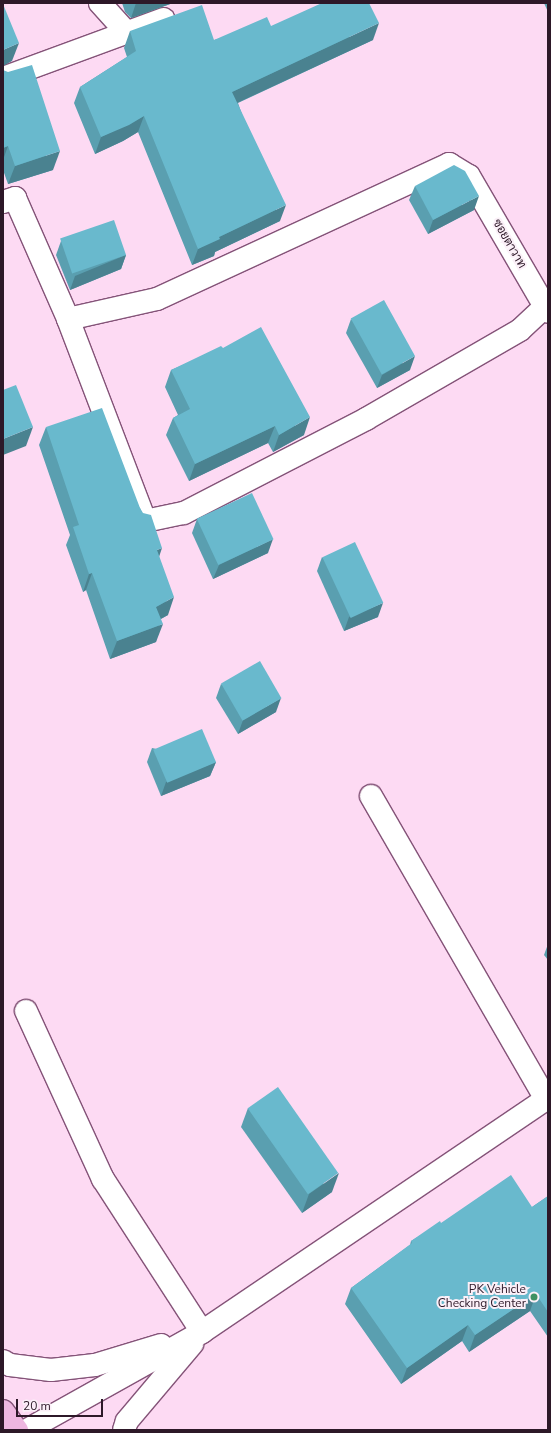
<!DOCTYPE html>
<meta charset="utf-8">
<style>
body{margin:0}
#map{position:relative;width:551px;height:1433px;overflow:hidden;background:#fddaf3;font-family:"Nunito Sans",Sarabun,sans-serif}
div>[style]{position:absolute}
.roads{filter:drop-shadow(1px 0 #845378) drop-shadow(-1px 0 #845378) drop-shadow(0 1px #845378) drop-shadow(0 -1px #845378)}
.minor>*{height:22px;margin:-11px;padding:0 11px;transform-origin:11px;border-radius:11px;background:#fff}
.major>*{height:22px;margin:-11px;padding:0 11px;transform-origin:11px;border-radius:11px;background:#eeb7e0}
.wall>*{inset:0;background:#5a9fb0}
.shaded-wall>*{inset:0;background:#4a8290}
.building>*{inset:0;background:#69b9cd;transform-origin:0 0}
.dots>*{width:11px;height:11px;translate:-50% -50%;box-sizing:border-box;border:2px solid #fbf0f8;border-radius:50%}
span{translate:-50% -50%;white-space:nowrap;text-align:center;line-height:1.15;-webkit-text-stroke:4px #fbf0f8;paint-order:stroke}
.street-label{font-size:12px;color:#2d1828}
.poi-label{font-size:12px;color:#2d1828}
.right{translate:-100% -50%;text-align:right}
.frame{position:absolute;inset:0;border:4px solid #2d1828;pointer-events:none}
.scale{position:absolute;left:16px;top:1399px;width:87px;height:18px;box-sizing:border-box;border:2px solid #2d1828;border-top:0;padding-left:5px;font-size:12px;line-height:14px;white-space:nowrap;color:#2d1828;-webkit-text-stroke:3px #fbf0f8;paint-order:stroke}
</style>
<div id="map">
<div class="roads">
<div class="minor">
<i style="left:100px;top:3px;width:39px;rotate:48deg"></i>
<i style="left:3px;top:78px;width:171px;rotate:-20.2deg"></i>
<i style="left:3px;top:202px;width:13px;rotate:-18deg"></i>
<i style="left:15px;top:198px;width:132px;rotate:66.3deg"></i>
<i style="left:68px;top:319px;width:216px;rotate:69.1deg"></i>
<i style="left:145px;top:521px;width:40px;rotate:-12deg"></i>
<i style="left:184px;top:513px;width:205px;rotate:-27.3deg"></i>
<i style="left:366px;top:419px;width:178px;rotate:-30deg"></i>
<i style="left:520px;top:330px;width:34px;rotate:-43deg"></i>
<i style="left:68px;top:319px;width:91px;rotate:-12.7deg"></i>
<i style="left:157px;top:299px;width:322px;rotate:-24.8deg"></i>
<i style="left:449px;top:164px;width:23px;rotate:31deg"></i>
<i style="left:469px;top:176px;width:157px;rotate:59.8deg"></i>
<i style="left:371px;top:796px;width:350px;rotate:60deg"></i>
<i style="left:26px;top:1011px;width:185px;rotate:65.4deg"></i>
<i style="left:103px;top:1179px;width:182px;rotate:57.1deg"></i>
<i style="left:3px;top:1361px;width:8px;rotate:30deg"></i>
<i style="left:10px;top:1365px;width:41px;rotate:7deg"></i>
<i style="left:51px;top:1370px;width:44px;rotate:-6.5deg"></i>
<i style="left:95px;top:1365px;width:69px;rotate:-16.9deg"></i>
<i style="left:27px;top:1430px;width:201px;rotate:-29.2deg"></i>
<i style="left:202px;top:1332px;width:418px;rotate:-34.1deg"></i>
<i style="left:124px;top:1430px;width:9px;rotate:-72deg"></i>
<i style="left:127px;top:1421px;width:101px;rotate:-49.8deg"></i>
</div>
<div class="major">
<i style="left:3px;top:1411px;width:24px;rotate:54deg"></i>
</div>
</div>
<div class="wall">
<i style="clip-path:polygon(122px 3px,173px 3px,131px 18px,125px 12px)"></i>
<i style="clip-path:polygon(544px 3px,548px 3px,548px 12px)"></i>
<i style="clip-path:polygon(271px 26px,373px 40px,238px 103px,280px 221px,215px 252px,214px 256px,192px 265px,138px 132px,123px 141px,95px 154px,74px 103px,80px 87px,127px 57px,124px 48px,130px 31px,214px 40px)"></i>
<i style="clip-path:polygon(3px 70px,53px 170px,8px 184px,3px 170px)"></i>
<i style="clip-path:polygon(415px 186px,474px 210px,428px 234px,409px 200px)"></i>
<i style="clip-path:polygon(61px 241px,126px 255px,121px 269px,70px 290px,56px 255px)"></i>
<i style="clip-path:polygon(351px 319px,410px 370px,377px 388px,346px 333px)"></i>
<i style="clip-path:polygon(223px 348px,304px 435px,273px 452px,268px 443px,189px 481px,166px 435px,173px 418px,178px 415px,165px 387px,171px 370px)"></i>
<i style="clip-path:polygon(46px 427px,140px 508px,159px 557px,168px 615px,161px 619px,156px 642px,110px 659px,86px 590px,83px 592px,66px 545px,70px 535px,39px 445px)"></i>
<i style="clip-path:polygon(197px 519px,268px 553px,213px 579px,192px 533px)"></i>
<i style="clip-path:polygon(322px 557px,378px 617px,344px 631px,317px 571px)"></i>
<i style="clip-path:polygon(221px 684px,276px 712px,238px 734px,216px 698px)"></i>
<i style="clip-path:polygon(152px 748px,216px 762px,210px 776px,161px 796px,147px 762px)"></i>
<i style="clip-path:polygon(548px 944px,548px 960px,544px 955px)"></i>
<i style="clip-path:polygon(248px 1108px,332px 1192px,302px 1213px,241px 1127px)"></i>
<i style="clip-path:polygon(548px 1196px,548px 1337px,530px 1311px,469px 1352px,462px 1341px,401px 1384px,345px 1304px,351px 1288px,410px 1245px,411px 1241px,441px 1223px,532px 1207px)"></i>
</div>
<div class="shaded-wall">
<i style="clip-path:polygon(136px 3px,173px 3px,131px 18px)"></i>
<i style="clip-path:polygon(379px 23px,373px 40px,226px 108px,232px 92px)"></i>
<i style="clip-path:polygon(19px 43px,12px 61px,3px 66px,3px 50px)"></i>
<i style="clip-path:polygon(144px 116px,138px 132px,123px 141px,95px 154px,101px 137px)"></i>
<i style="clip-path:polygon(8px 146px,3px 160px,3px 148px)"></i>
<i style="clip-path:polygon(60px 151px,53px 170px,8px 184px,15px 166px)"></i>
<i style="clip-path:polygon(479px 196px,474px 210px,428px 234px,433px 220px)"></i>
<i style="clip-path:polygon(286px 205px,280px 221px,215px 252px,214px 256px,192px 265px,198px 249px,219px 237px)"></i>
<i style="clip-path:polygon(126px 255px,121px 269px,70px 290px,75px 276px)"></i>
<i style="clip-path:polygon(415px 356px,410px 370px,377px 388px,382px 375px)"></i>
<i style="clip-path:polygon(310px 417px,304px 435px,273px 452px,279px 435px)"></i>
<i style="clip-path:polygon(275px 426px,268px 443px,189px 481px,195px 464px)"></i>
<i style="clip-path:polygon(33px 427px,26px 446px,3px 455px,3px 439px)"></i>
<i style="clip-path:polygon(273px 539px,268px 553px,213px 579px,219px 565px)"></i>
<i style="clip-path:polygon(162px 548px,156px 566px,157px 550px)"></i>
<i style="clip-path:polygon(92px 573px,86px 590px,83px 592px,89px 574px)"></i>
<i style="clip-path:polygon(174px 597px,168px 615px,149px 625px,156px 607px)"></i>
<i style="clip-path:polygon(383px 603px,378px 617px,344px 631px,349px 617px)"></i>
<i style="clip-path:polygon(163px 624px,156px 642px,110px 659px,117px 641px)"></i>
<i style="clip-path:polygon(281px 698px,276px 712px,238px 734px,243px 720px)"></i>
<i style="clip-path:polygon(216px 762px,210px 776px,161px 796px,166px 782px)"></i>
<i style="clip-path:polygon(339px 1173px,332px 1192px,302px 1213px,309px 1194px)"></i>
<i style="clip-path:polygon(536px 1294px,530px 1311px,469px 1352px,475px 1335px)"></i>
<i style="clip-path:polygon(468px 1325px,462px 1341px,401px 1384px,407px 1368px)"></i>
</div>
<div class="building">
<i style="clip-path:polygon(322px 3px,369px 3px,379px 23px,232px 92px,286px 205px,219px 237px,220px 239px,198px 249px,144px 116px,129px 125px,101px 137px,80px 87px,136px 51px,130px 31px,202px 5px,214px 40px,267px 17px,271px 26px)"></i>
<i style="clip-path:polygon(3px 4px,19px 43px,3px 50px)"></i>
<i style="clip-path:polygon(32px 65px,60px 151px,15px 166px,8px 146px,3px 148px,3px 70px,8px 72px)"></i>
<i style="clip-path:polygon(454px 165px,465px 171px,479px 196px,433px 220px,415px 186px)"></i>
<i style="left:114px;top:220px;width:37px;height:57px;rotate:71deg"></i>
<i style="left:384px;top:300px;width:64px;height:38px;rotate:61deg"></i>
<i style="clip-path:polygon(261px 327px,310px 417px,279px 435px,275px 426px,195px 464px,173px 418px,190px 409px,171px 370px,221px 346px,223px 348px)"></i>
<i style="clip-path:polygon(16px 385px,33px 427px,3px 439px,3px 390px)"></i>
<i style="clip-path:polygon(102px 408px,140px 508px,143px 513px,151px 515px,162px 548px,157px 550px,174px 597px,156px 607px,163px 624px,117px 641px,92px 573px,89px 574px,73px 527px,79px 525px,46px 427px)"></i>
<i style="left:252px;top:493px;width:51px;height:61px;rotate:65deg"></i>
<i style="left:355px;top:542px;width:67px;height:36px;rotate:65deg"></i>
<i style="left:260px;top:661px;width:43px;height:45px;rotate:60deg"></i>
<i style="left:202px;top:729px;width:36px;height:53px;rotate:67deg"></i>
<i style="left:278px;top:1087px;width:105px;height:37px;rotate:55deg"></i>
<i style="clip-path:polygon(511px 1175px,532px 1207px,548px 1196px,548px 1312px,536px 1294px,475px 1335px,468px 1325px,407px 1368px,351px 1288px,412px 1243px,411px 1241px,440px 1221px,441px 1223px)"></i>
</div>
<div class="dots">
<i style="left:534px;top:1297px;background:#3e9163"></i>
</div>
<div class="street-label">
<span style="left:509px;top:244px;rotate:60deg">ซอยตาวาท</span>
</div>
<div class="poi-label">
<span class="right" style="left:526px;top:1297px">PK Vehicle<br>Checking Center</span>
</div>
<div class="frame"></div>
<div class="scale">20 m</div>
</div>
